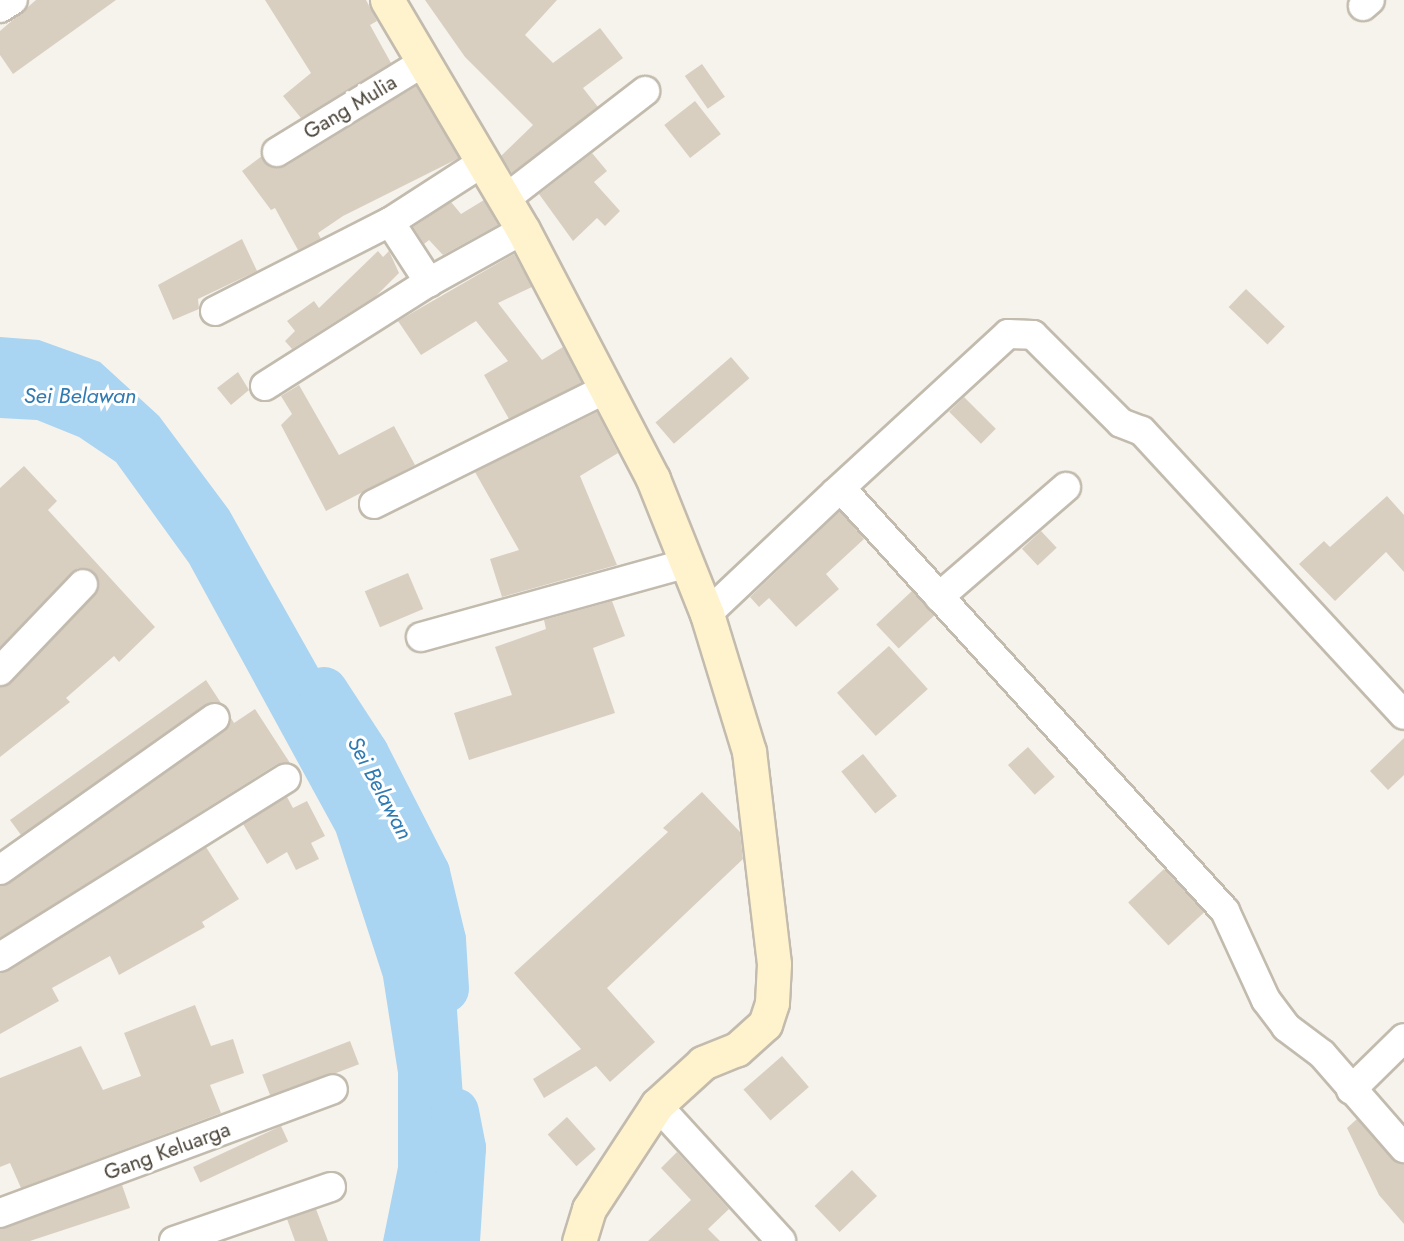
<!DOCTYPE html>
<style>
body{margin:0}
#map{position:relative;width:1404px;height:1241px;overflow:hidden;background:#f6f3ec;font-family:Jost,sans-serif}
div>[style]{position:absolute}
.water>*{inset:0;background:#a9d4f2}
.river>*{height:48px;margin:-24px;padding:0 24px;transform-origin:24px;border-radius:24px;background:#a9d4f2}
.building>*{inset:0;background:#d8cfc1;transform-origin:0 0}
.roads{filter:drop-shadow(2px 0 #c2bbae) drop-shadow(-2px 0 #c2bbae) drop-shadow(0 2px #c2bbae) drop-shadow(0 -2px #c2bbae)}
.street>*{height:28px;margin:-14px;padding:0 14px;transform-origin:14px;border-radius:14px;background:#fff}
.secondary>*{height:33px;margin:-16.5px;padding:0 16.5px;transform-origin:16.5px;border-radius:16.5px;background:#fff3cd}
span{translate:-50% -50%;white-space:nowrap;text-align:center;line-height:1.15;-webkit-text-stroke:6px #fff;paint-order:stroke}
.street-label{font-size:21px;color:#4b4439}
.water-label{font-size:22px;color:#2e7ab2;font-style:italic}
</style>
<div id="map">
<div class="water">
<i style="clip-path:polygon(0 337px,39px 340px,100px 362px,159px 416px,229px 510px,349px 723px,435px 913px,455px 981px,466px 1141px,449px 1241px,383px 1241px,398px 1167px,398px 1073px,383px 977px,336px 832px,189px 563px,116px 462px,79px 437px,37px 420px,0 418px)"></i>
</div>
<div class="river">
<i style="left:324px;top:691px;width:75px;rotate:56.9deg"></i>
<i style="left:365px;top:754px;width:134px;rotate:62.9deg"></i>
<i style="left:426px;top:873px;width:69px;rotate:76.6deg"></i>
<i style="left:442px;top:940px;width:49px;rotate:86.5deg"></i>
<i style="left:455px;top:1112px;width:37px;rotate:79deg"></i>
<i style="left:462px;top:1148px;width:93px;rotate:93.7deg"></i>
</div>
<div class="building">
<i style="clip-path:polygon(36px 0,116px 0,13px 74px,0 55px,0 31px)"></i>
<i style="clip-path:polygon(265px 0,366px 0,377px 21px,370px 25px,391px 63px,301px 118px,283px 96px,311px 73px)"></i>
<i style="clip-path:polygon(425px 0,557px 0,525px 35px,553px 63px,600px 28px,623px 58px,583px 88px,598px 107px,512px 173px,501px 156px,533px 125px,465px 57px)"></i>
<i style="left:702px;top:64px;width:40px;height:21px;rotate:55deg"></i>
<i style="clip-path:polygon(416px 86px,459px 158px,343px 216px,318px 233px,321px 239px,298px 250px,275px 208px,271px 210px,242px 171px,262px 156px,270px 167px,286px 166px)"></i>
<i style="left:695px;top:101px;width:42px;height:39px;rotate:52deg"></i>
<i style="clip-path:polygon(592px 153px,607px 171px,594px 182px,620px 211px,605px 226px,597px 218px,573px 241px,539px 194px)"></i>
<i style="clip-path:polygon(484px 200px,498px 225px,443px 255px,429px 240px,424px 244px,413px 227px,451px 202px,461px 214px)"></i>
<i style="clip-path:polygon(242px 239px,257px 271px,198px 299px,199px 309px,173px 320px,158px 285px)"></i>
<i style="clip-path:polygon(378px 251px,383px 257px,389px 251px,399px 273px,376px 296px,292px 349px,285px 341px,295px 331px,287px 321px,314px 301px,319px 308px)"></i>
<i style="clip-path:polygon(514px 254px,532px 287px,498px 303px,542px 360px,563px 347px,582px 383px,509px 419px,484px 375px,508px 361px,476px 321px,421px 355px,398px 321px)"></i>
<i style="left:1246px;top:289px;width:54px;height:25px;rotate:44deg"></i>
<i style="left:731px;top:357px;width:28px;height:100px;rotate:49deg"></i>
<i style="clip-path:polygon(238px 372px,249px 390px,231px 405px,217px 388px)"></i>
<i style="clip-path:polygon(299px 385px,339px 455px,394px 426px,415px 465px,326px 511px,281px 425px,292px 414px,281px 396px)"></i>
<i style="left:964px;top:397px;width:45px;height:21px;rotate:45deg"></i>
<i style="clip-path:polygon(597px 412px,618px 453px,580px 476px,617px 565px,502px 597px,490px 559px,519px 550px,475px 472px)"></i>
<i style="clip-path:polygon(24px 466px,57px 501px,48px 510px,155px 627px,119px 662px,114px 656px,66px 698px,70px 702px,0 757px,0 687px,12px 682px,99px 587px,94px 572px,78px 568px,0 647px,0 488px)"></i>
<i style="clip-path:polygon(1387px 496px,1404px 515px,1404px 572px,1386px 552px,1335px 601px,1299px 564px,1324px 541px,1330px 547px)"></i>
<i style="clip-path:polygon(840px 511px,864px 539px,826px 574px,839px 589px,796px 627px,769px 598px,759px 607px,750px 597px)"></i>
<i style="left:1041px;top:531px;width:23px;height:26px;rotate:47deg"></i>
<i style="left:408px;top:573px;width:39px;height:47px;rotate:67deg"></i>
<i style="left:912px;top:591px;width:33px;height:49px;rotate:47deg"></i>
<i style="clip-path:polygon(612px 601px,625px 636px,593px 648px,615px 713px,469px 760px,454px 713px,512px 695px,495px 647px,546px 629px,544px 620px)"></i>
<i style="left:889px;top:646px;width:58px;height:70px;rotate:48deg"></i>
<i style="clip-path:polygon(206px 680px,221px 703px,205px 705px,21px 835px,10px 820px)"></i>
<i style="clip-path:polygon(255px 709px,290px 763px,277px 764px,0 938px,0 886px,225px 731px,231px 718px,234px 723px)"></i>
<i style="clip-path:polygon(1404px 738px,1404px 775px,1388px 790px,1370px 771px)"></i>
<i style="left:1028px;top:747px;width:40px;height:27px;rotate:48deg"></i>
<i style="left:863px;top:754px;width:54px;height:28px;rotate:51deg"></i>
<i style="clip-path:polygon(702px 792px,740px 832px,743px 859px,607px 988px,655px 1042px,610px 1082px,596px 1066px,544px 1098px,533px 1079px,581px 1049px,514px 973px,668px 832px,663px 828px)"></i>
<i style="clip-path:polygon(287px 797px,293px 808px,307px 801px,325px 836px,311px 843px,319px 859px,296px 870px,287px 852px,267px 864px,243px 824px)"></i>
<i style="clip-path:polygon(206px 847px,239px 899px,202px 922px,205px 927px,119px 975px,110px 956px,52px 988px,59px 1001px,0 1034px,0 973px)"></i>
<i style="left:1164px;top:869px;width:59px;height:49px;rotate:47deg"></i>
<i style="clip-path:polygon(195px 1005px,211px 1046px,233px 1039px,244px 1073px,210px 1085px,221px 1113px,21px 1188px,10px 1163px,0 1167px,0 1078px,81px 1046px,103px 1090px,141px 1076px,124px 1033px)"></i>
<i style="left:350px;top:1041px;width:25px;height:94px;rotate:69deg"></i>
<i style="left:782px;top:1056px;width:41px;height:51px;rotate:49deg"></i>
<i style="left:567px;top:1117px;width:43px;height:26px;rotate:48deg"></i>
<i style="clip-path:polygon(1357px 1119px,1392px 1159px,1404px 1164px,1404px 1224px,1379px 1195px,1347px 1128px)"></i>
<i style="left:281px;top:1126px;width:17px;height:97px;rotate:65deg"></i>
<i style="clip-path:polygon(677px 1152px,729px 1209px,708px 1229px,720px 1241px,648px 1241px,691px 1200px,661px 1168px)"></i>
<i style="left:852px;top:1170px;width:36px;height:52px;rotate:46deg"></i>
<i style="clip-path:polygon(122px 1185px,130px 1208px,30px 1241px,0 1241px,0 1229px)"></i>
<i style="clip-path:polygon(316px 1209px,328px 1241px,295px 1241px,287px 1219px)"></i>
</div>
<div class="roads">
<div class="street">
<i style="left:1363px;top:6px;width:9px;rotate:-41deg"></i>
<i style="left:0;top:8px;width:15px;rotate:-32deg"></i>
<i style="left:277px;top:152px;width:172px;rotate:-31.5deg"></i>
<i style="left:505px;top:199px;width:177px;rotate:-37.6deg"></i>
<i style="left:390px;top:222px;width:72px;rotate:57deg"></i>
<i style="left:215px;top:311px;width:196px;rotate:-27deg"></i>
<i style="left:390px;top:222px;width:111px;rotate:-32.8deg"></i>
<i style="left:265px;top:386px;width:194px;rotate:-32.4deg"></i>
<i style="left:429px;top:282px;width:107px;rotate:-29deg"></i>
<i style="left:835px;top:493px;width:235px;rotate:-42.6deg"></i>
<i style="left:1008px;top:334px;width:25px;rotate:2deg"></i>
<i style="left:1033px;top:335px;width:124px;rotate:45deg"></i>
<i style="left:1121px;top:423px;width:22px;rotate:21deg"></i>
<i style="left:1142px;top:431px;width:386px;rotate:47.3deg"></i>
<i style="left:374px;top:504px;width:259px;rotate:-26.4deg"></i>
<i style="left:939px;top:597px;width:168px;rotate:-40.9deg"></i>
<i style="left:707px;top:614px;width:176px;rotate:-43.4deg"></i>
<i style="left:835px;top:493px;width:12px;rotate:9deg"></i>
<i style="left:847px;top:495px;width:562px;rotate:47.74deg"></i>
<i style="left:1225px;top:911px;width:98px;rotate:65.3deg"></i>
<i style="left:1266px;top:1000px;width:34px;rotate:53deg"></i>
<i style="left:1286px;top:1027px;width:45px;rotate:36.9deg"></i>
<i style="left:1322px;top:1054px;width:125px;rotate:48.9deg"></i>
<i style="left:421px;top:637px;width:276px;rotate:-15.5deg"></i>
<i style="left:0;top:671px;width:120px;rotate:-46.3deg"></i>
<i style="left:0;top:870px;width:263px;rotate:-35.3deg"></i>
<i style="left:0;top:957px;width:337px;rotate:-32deg"></i>
<i style="left:1351px;top:1090px;width:74px;rotate:-44.5deg"></i>
<i style="left:657px;top:1105px;width:184px;rotate:47.6deg"></i>
<i style="left:0;top:1213px;width:355px;rotate:-20.4deg"></i>
<i style="left:174px;top:1241px;width:166px;rotate:-19deg"></i>
</div>
<div class="secondary">
<i style="left:387px;top:0;width:267px;rotate:59.4deg"></i>
<i style="left:523px;top:230px;width:281px;rotate:62.4deg"></i>
<i style="left:653px;top:479px;width:145px;rotate:68.2deg"></i>
<i style="left:707px;top:614px;width:143px;rotate:73deg"></i>
<i style="left:749px;top:751px;width:214px;rotate:83.3deg"></i>
<i style="left:774px;top:964px;width:39px;rotate:93deg"></i>
<i style="left:772px;top:1003px;width:22px;rotate:108deg"></i>
<i style="left:765px;top:1024px;width:38px;rotate:138deg"></i>
<i style="left:737px;top:1049px;width:37px;rotate:158deg"></i>
<i style="left:703px;top:1063px;width:62px;rotate:137.6deg"></i>
<i style="left:657px;top:1105px;width:124px;rotate:123.2deg"></i>
<i style="left:589px;top:1209px;width:34px;rotate:107deg"></i>
</div>
</div>
<div class="street-label">
<span style="left:350px;top:107px;rotate:-31deg">Gang Mulia</span>
<span style="left:167px;top:1151px;rotate:-20deg">Gang Keluarga</span>
</div>
<div class="water-label">
<span style="left:80px;top:396px">Sei Belawan</span>
<span style="left:380px;top:788px;rotate:62deg">Sei Belawan</span>
</div>
</div>
